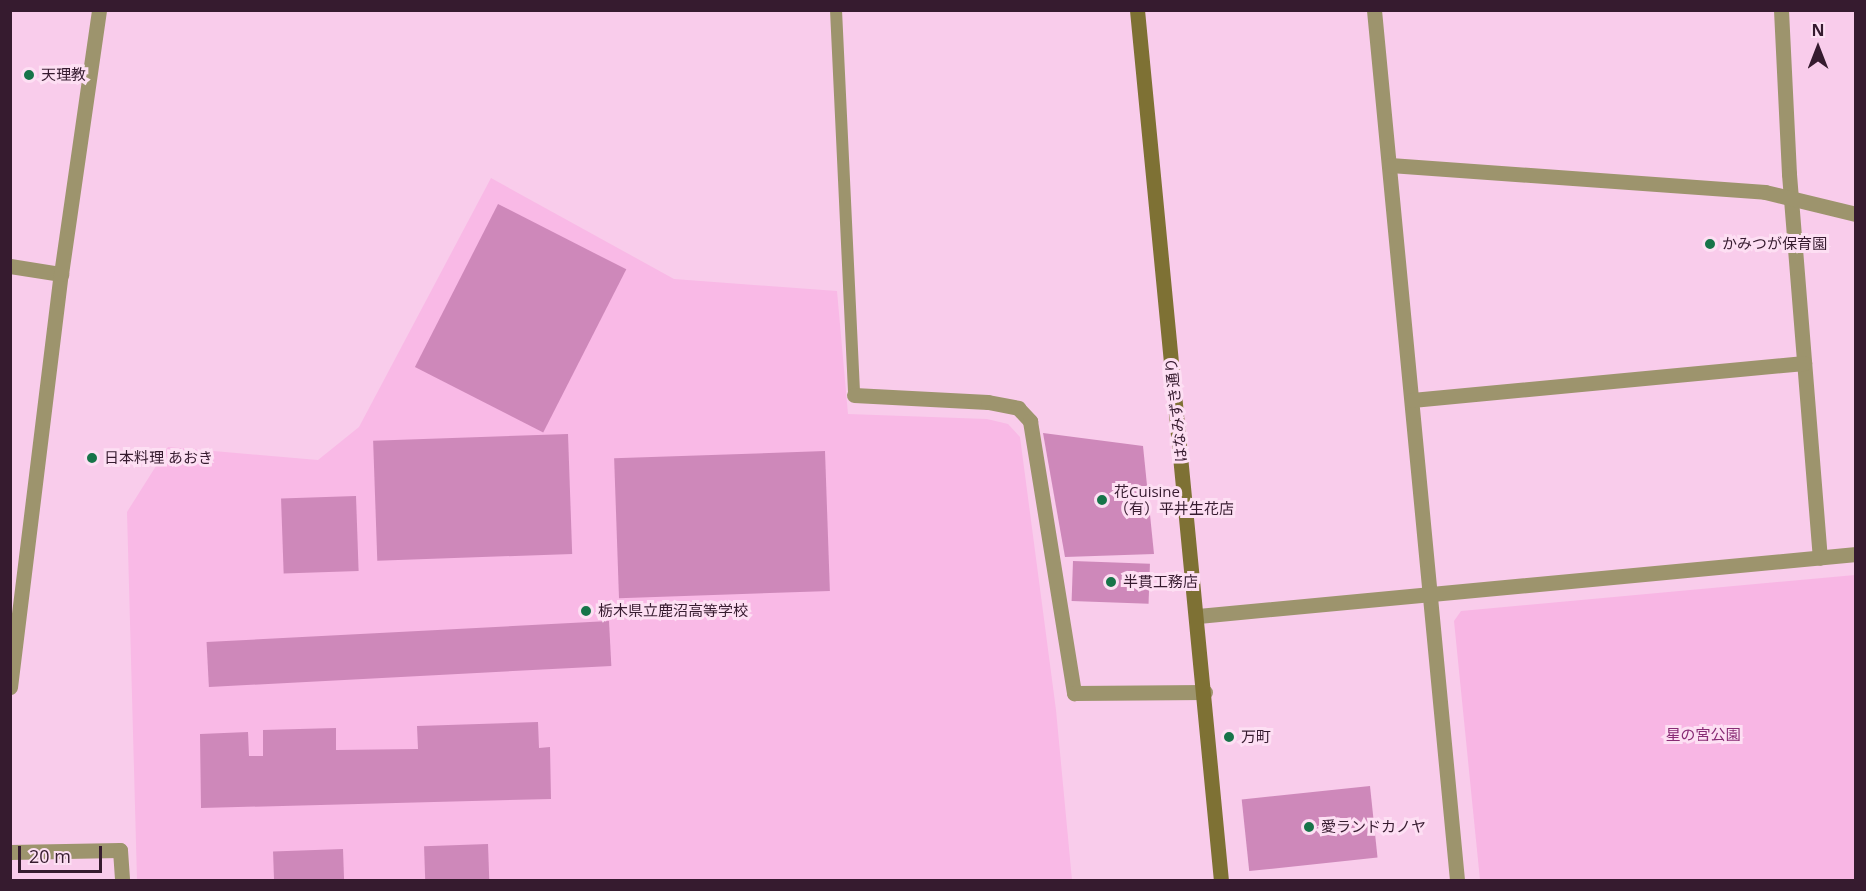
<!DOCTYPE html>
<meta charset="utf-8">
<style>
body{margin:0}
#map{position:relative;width:1866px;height:891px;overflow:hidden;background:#f9cceb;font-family:"Open Sans","Noto Sans JP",sans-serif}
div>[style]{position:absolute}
.built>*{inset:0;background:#f9b9e6}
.green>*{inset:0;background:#f8b6e4}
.building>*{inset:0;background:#ce88ba;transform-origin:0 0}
.path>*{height:4px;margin-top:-2px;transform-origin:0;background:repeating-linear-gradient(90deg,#94708a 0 1.5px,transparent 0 6px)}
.lane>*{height:12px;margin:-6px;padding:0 6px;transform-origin:6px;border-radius:6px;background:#9d946d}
.street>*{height:15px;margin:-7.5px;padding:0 7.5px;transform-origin:7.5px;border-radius:7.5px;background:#9d946d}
.secondary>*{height:15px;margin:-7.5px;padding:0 7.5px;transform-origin:7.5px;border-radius:7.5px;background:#7e7134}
.dots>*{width:16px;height:16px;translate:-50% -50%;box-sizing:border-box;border:3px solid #fddff3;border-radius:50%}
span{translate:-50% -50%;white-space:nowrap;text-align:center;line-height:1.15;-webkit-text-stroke:6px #fddff3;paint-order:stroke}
.poi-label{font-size:15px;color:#361b2f}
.left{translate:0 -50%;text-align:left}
.street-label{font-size:15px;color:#361b2f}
.park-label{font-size:15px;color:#882b74}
.frame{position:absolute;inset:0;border:12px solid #361b2f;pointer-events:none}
.north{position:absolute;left:1788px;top:18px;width:60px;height:60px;-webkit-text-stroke:4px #fddff3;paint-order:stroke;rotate:0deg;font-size:16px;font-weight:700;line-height:24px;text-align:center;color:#361b2f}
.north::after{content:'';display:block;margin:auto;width:21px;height:27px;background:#361b2f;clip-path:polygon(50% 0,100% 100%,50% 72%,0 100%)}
.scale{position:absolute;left:18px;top:846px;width:84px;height:27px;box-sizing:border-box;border:3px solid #361b2f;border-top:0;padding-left:8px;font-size:18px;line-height:21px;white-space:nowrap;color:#361b2f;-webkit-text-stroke:4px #fddff3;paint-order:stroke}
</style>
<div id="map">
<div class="built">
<i style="clip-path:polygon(491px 178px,674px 279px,837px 291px,848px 414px,987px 419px,1008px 424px,1020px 437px,1056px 710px,1072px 880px,137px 880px,127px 512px,168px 447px,318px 460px,359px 427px)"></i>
</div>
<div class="green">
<i style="clip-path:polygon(1855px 575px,1855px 880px,1480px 880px,1454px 621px,1461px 611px)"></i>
</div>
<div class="building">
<i style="left:498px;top:204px;width:144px;height:183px;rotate:27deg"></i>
<i style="clip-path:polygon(1043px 433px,1143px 446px,1154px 554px,1065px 557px)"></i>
<i style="left:568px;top:434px;width:120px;height:195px;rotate:88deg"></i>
<i style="left:825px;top:451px;width:140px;height:211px;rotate:88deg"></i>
<i style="left:356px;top:496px;width:75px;height:75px;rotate:88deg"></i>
<i style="left:1073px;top:561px;width:77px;height:40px;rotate:2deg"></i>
<i style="left:609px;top:621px;width:45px;height:403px;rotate:87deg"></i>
<i style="clip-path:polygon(538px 722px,539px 748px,550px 747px,551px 799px,201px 808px,200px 734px,248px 732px,249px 756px,263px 756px,263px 730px,336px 728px,336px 750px,418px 749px,417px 726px)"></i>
<i style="left:1370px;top:786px;width:72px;height:129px;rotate:84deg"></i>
<i style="left:488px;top:844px;width:36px;height:64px;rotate:88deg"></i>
<i style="left:343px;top:849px;width:31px;height:70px;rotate:88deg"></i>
</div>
<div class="path">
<i style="left:1854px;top:661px;width:2px"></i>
</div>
<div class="lane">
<i style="left:836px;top:10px;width:385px;rotate:87.3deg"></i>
</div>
<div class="street">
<i style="left:1374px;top:10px;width:874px;rotate:84.55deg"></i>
<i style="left:1781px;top:10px;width:164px;rotate:87.2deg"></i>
<i style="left:1789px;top:174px;width:385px;rotate:85.4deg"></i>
<i style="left:1390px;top:165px;width:376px;rotate:4.1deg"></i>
<i style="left:1765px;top:192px;width:94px;rotate:13.6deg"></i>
<i style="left:10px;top:266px;width:52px;rotate:8.9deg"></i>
<i style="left:854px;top:395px;width:134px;rotate:3deg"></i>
<i style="left:988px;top:402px;width:31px;rotate:11deg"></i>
<i style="left:1018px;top:408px;width:18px;rotate:47deg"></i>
<i style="left:1030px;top:421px;width:276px;rotate:80.8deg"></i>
<i style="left:1074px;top:693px;width:131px;rotate:-0.4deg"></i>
<i style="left:1412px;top:400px;width:394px;rotate:-5.4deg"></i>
<i style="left:1198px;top:616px;width:661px;rotate:-5.38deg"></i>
<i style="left:10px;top:687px;width:416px;rotate:-83deg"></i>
<i style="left:61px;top:274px;width:267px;rotate:-81.8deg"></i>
<i style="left:10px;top:852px;width:110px;rotate:-1deg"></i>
<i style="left:120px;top:850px;width:30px;rotate:86deg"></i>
</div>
<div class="secondary">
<i style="left:1137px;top:10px;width:874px;rotate:84.49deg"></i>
</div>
<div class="dots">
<i style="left:29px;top:75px;background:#177449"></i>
<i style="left:1710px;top:244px;background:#177449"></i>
<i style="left:92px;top:458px;background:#177449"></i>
<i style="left:1102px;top:500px;background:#177449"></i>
<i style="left:1111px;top:582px;background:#177449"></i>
<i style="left:586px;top:611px;background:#177449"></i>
<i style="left:1229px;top:737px;background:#177449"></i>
<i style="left:1309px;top:827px;background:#177449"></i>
</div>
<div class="poi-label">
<span class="left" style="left:41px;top:75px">天理教</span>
<span class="left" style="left:1722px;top:244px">かみつが保育園</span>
<span class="left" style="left:104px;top:458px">日本料理 あおき</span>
<span class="left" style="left:1114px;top:500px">花Cuisine<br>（有）平井生花店</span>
<span class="left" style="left:1123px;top:582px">半貫工務店</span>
<span class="left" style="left:598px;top:611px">栃木県立鹿沼高等学校</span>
<span class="left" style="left:1241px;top:737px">万町</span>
<span class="left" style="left:1321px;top:827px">愛ランドカノヤ</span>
</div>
<div class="street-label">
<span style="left:1176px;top:410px;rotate:-96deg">はなみずき通り</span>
</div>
<div class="park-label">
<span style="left:1703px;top:735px">星の宮公園</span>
</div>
<div class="frame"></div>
<div class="north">N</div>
<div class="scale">20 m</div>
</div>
